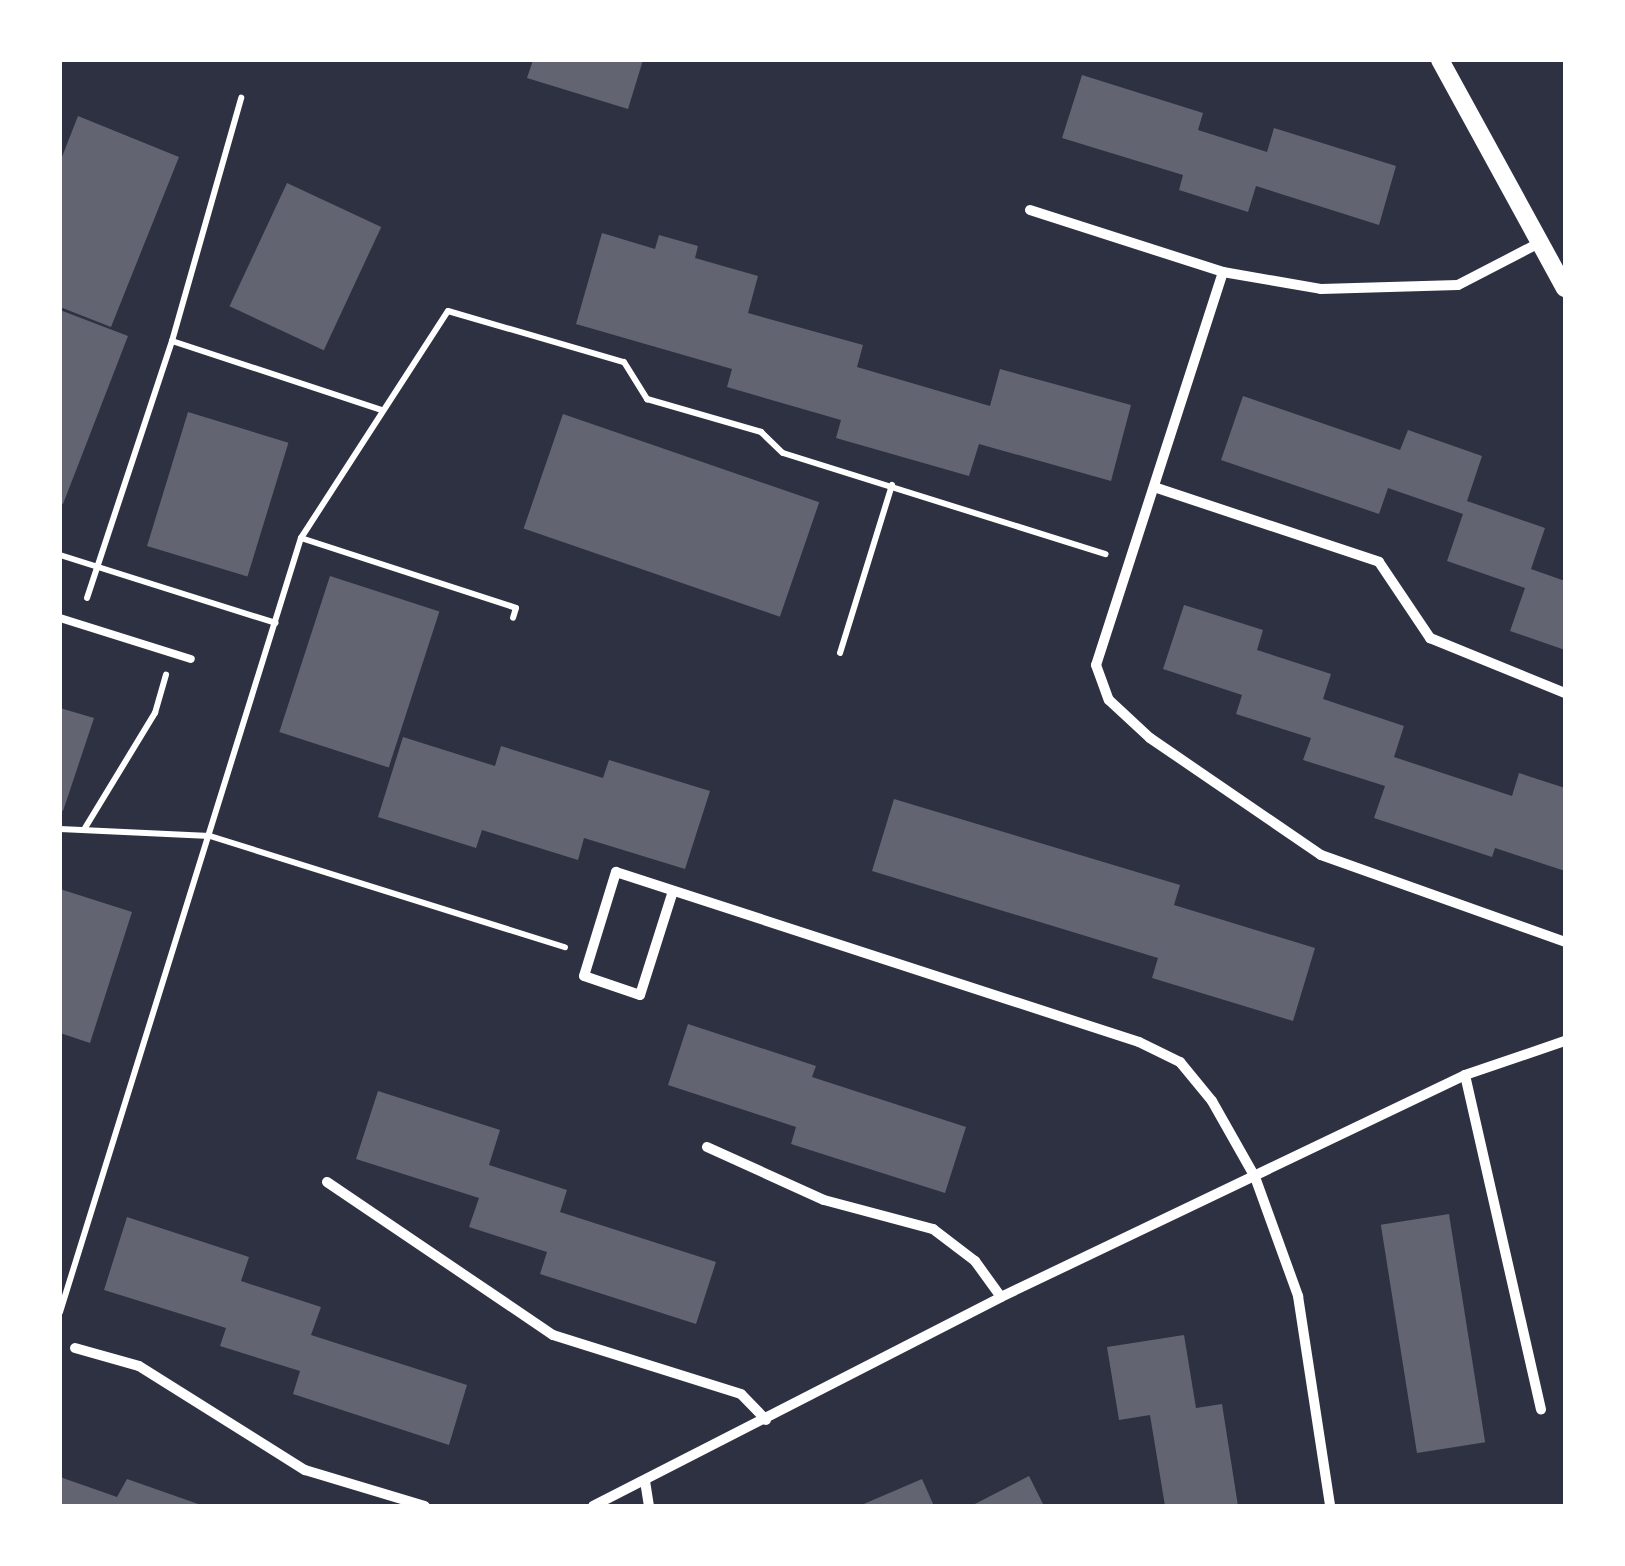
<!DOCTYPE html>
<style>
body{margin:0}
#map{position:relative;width:1625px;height:1566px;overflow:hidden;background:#2d3142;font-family:"Sofia Sans Condensed",sans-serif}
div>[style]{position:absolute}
.building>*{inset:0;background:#626471;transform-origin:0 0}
.path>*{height:6px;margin:-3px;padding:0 3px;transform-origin:3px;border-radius:3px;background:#fff}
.service>*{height:8px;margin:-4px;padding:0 4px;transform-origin:4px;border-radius:4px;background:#fff}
.minor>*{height:10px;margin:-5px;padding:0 5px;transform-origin:5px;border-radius:5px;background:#fff}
.tertiary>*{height:18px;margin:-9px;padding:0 9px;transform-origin:9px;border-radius:9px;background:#fff}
span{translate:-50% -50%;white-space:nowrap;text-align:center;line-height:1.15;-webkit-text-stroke:9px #fff;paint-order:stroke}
.frame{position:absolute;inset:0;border:62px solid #fff;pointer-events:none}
</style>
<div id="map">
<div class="building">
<i style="clip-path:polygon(533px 60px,643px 60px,628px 109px,527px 78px)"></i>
<i style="clip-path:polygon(1082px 75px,1203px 113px,1198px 130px,1267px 152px,1274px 128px,1396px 166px,1379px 225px,1256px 186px,1248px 212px,1179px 190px,1183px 175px,1062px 138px)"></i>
<i style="clip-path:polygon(78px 116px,179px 157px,111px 327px,60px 307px,60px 162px)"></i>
<i style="left:287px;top:183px;width:104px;height:136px;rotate:25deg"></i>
<i style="clip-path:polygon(602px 233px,655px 249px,659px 235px,698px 246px,695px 258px,758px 276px,748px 313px,863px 345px,857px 367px,990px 406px,1000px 369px,1131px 405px,1111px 481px,979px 444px,969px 476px,836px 438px,841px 420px,727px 387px,732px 369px,576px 324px)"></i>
<i style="clip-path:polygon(60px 310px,128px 336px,63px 504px,60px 503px)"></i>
<i style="clip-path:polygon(1243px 396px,1400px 450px,1408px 430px,1482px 456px,1467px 501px,1545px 528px,1531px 569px,1565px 581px,1565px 650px,1510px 631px,1525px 588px,1447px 561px,1463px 514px,1388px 488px,1379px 514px,1221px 460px)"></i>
<i style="left:188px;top:412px;width:105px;height:140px;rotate:17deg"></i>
<i style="left:563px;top:414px;width:271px;height:121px;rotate:19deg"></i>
<i style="left:330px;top:576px;width:115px;height:164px;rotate:18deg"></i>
<i style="clip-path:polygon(1184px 605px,1263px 630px,1257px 650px,1331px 674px,1323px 699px,1404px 726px,1394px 757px,1512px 796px,1519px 773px,1565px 788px,1565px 871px,1495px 848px,1492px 857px,1374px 818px,1385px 786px,1303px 760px,1311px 738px,1236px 714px,1242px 695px,1163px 669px)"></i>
<i style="clip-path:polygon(60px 708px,94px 718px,63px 811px,60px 810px)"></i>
<i style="clip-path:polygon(403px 737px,495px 766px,501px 746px,603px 778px,609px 760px,710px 791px,685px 869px,584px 838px,578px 860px,482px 830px,476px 848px,378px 817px)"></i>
<i style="clip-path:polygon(894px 799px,1180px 885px,1174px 905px,1315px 948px,1293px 1021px,1152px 978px,1158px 958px,872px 871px)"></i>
<i style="clip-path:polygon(60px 889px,132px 912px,90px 1043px,60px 1033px)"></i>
<i style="clip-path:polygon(688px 1024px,816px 1066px,812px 1077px,966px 1127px,945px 1193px,791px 1144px,796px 1127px,668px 1085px)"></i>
<i style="clip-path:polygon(378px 1091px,500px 1130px,489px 1165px,567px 1190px,560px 1212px,716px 1262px,696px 1324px,540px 1274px,547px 1252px,469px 1227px,479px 1198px,356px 1159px)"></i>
<i style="left:1449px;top:1214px;width:231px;height:69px;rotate:81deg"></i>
<i style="clip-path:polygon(127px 1217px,249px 1257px,241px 1281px,321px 1307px,311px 1335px,467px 1385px,449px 1445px,293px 1394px,300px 1371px,220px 1346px,226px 1328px,104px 1290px)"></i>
<i style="clip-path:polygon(1184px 1335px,1196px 1408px,1222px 1404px,1238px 1506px,1165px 1506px,1150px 1415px,1119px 1420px,1107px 1347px)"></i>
<i style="clip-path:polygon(1029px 1476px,1044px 1506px,971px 1506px)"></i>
<i style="clip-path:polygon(60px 1477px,117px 1497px,127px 1479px,204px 1506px,60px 1506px)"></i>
<i style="clip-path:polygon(922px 1479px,934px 1506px,859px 1506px)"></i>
</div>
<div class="path">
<i style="left:172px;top:341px;width:221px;rotate:18.2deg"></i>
<i style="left:301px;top:538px;width:226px;rotate:18deg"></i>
<i style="left:516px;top:608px;width:10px;rotate:107deg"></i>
<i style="left:60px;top:555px;width:226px;rotate:17.5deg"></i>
<i style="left:87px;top:598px;width:271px;rotate:-71.7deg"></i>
<i style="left:172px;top:341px;width:253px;rotate:-74.1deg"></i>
<i style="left:840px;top:653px;width:176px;rotate:-72.8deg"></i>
<i style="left:85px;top:828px;width:135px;rotate:-58.7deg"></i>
<i style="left:155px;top:713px;width:40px;rotate:-74deg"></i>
<i style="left:60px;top:829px;width:150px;rotate:2.7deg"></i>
<i style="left:210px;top:836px;width:372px;rotate:17.4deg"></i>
<i style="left:60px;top:1312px;width:811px;rotate:-72.71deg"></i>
<i style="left:301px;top:538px;width:270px;rotate:-57.1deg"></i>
<i style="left:448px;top:311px;width:183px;rotate:16.2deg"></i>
<i style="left:624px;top:362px;width:44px;rotate:58.1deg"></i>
<i style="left:647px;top:399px;width:119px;rotate:16.1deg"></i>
<i style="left:761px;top:432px;width:30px;rotate:44deg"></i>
<i style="left:783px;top:453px;width:338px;rotate:17.4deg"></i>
</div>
<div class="service">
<i style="left:60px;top:618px;width:137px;rotate:17.4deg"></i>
</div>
<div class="minor">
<i style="left:1030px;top:210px;width:203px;rotate:17.8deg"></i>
<i style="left:1223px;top:272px;width:99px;rotate:9.8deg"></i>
<i style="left:1321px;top:289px;width:137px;rotate:-1.7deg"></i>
<i style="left:1458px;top:285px;width:93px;rotate:-27.4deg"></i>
<i style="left:1223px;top:272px;width:413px;rotate:107.9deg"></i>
<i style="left:1096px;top:665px;width:37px;rotate:70deg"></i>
<i style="left:1109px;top:700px;width:56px;rotate:42.8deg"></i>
<i style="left:1150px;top:738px;width:207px;rotate:34.4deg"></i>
<i style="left:1321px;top:855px;width:259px;rotate:19.6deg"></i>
<i style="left:1157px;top:488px;width:234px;rotate:18.4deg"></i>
<i style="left:1379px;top:562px;width:92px;rotate:56.1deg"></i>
<i style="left:1430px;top:638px;width:146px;rotate:22.2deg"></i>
<i style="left:673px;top:891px;width:109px;rotate:107.6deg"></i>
<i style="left:640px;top:995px;width:59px;rotate:-161.3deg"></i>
<i style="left:584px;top:976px;width:109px;rotate:-72.9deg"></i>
<i style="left:616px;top:872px;width:550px;rotate:18.01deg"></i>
<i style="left:1139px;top:1042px;width:46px;rotate:26deg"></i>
<i style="left:1180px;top:1062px;width:50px;rotate:50.6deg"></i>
<i style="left:1212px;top:1101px;width:87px;rotate:60.5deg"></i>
<i style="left:1255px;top:1177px;width:127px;rotate:70.1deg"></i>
<i style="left:1298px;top:1296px;width:212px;rotate:81.3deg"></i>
<i style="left:1465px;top:1075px;width:343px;rotate:77.2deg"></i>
<i style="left:707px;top:1147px;width:128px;rotate:24.4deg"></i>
<i style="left:824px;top:1200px;width:113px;rotate:14.9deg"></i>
<i style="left:933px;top:1229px;width:53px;rotate:37.3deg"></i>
<i style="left:975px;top:1261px;width:44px;rotate:54.2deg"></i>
<i style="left:327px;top:1182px;width:273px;rotate:34.1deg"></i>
<i style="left:553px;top:1335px;width:197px;rotate:17.4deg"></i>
<i style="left:741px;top:1394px;width:36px;rotate:46deg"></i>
<i style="left:75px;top:1348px;width:66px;rotate:15.7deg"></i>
<i style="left:139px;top:1366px;width:196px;rotate:32.1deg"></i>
<i style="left:305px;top:1470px;width:125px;rotate:16.7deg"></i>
<i style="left:645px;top:1481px;width:25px;rotate:81deg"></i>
<i style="left:593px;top:1506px;width:458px;rotate:-27.1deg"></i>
<i style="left:1001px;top:1297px;width:514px;rotate:-25.57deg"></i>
<i style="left:1465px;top:1075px;width:106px;rotate:-18.8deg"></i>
</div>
<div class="tertiary">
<i style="left:1440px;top:60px;width:260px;rotate:61.3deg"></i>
</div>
<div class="frame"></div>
</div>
